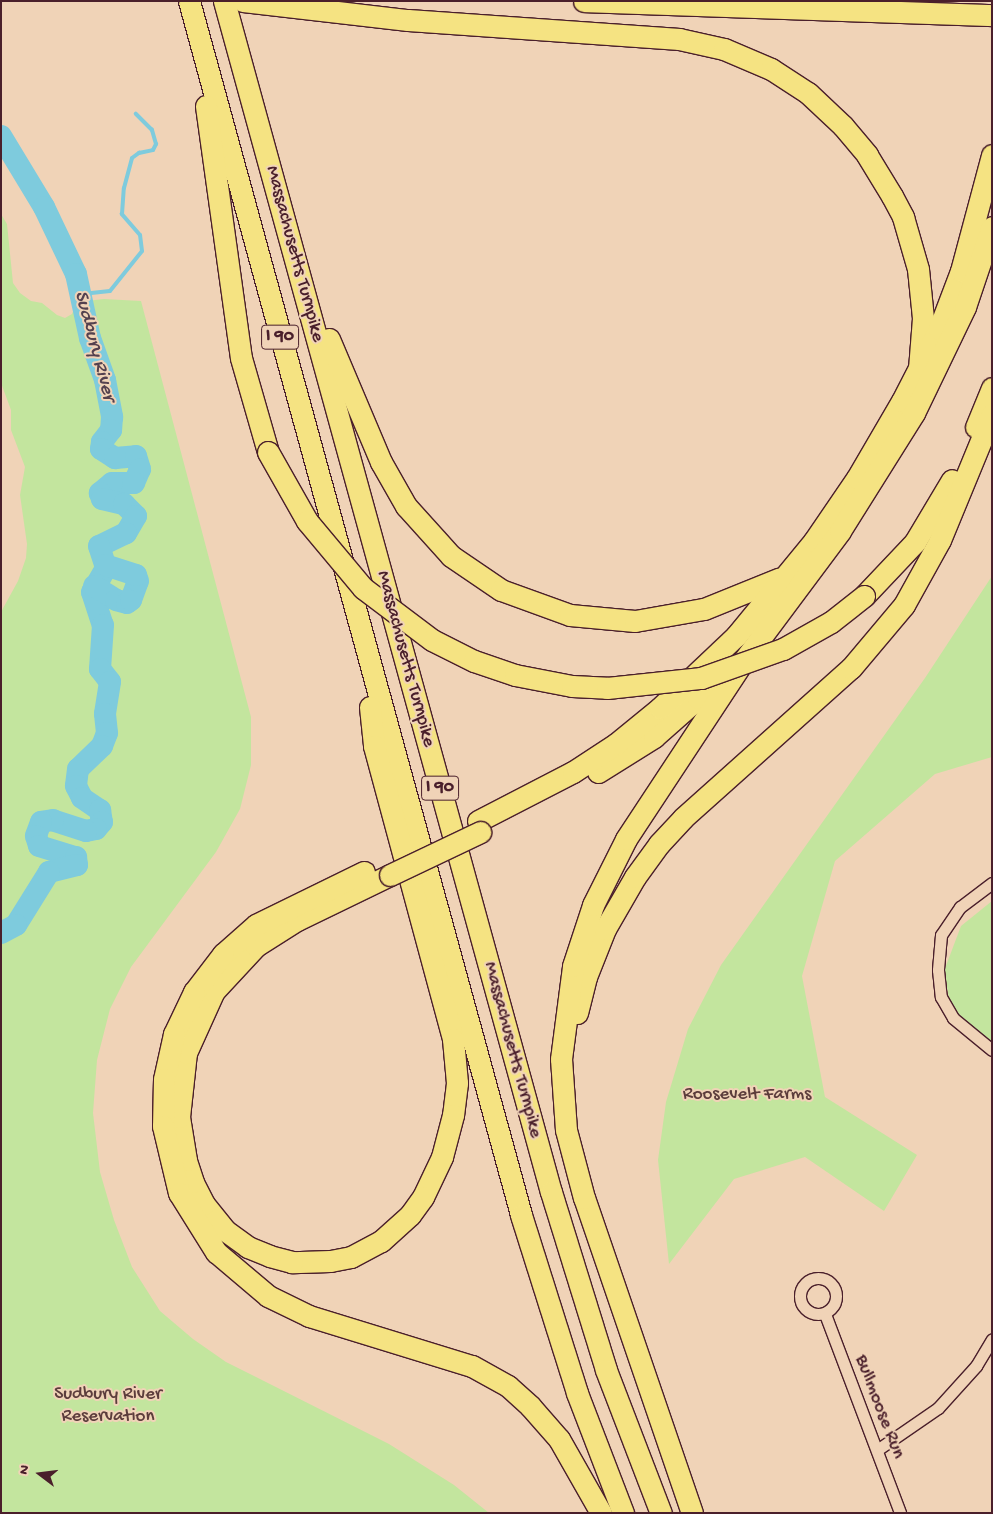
<!DOCTYPE html>
<style>
body{margin:0}
#map{position:relative;width:993px;height:1514px;overflow:hidden;background:#f0d3b7;font-family:"Gochi Hand",sans-serif}
div>[style]{position:absolute}
.green>*{inset:0;background:#c3e59e}
.stream>*{height:4px;margin:-2px;padding:0 2px;transform-origin:2px;border-radius:2px;background:#7ecbdd}
.river>*{height:22px;margin:-11px;padding:0 11px;transform-origin:11px;border-radius:11px;background:#7ecbdd}
.roads{filter:drop-shadow(1px 0 #4a1f2b) drop-shadow(-1px 0 #4a1f2b) drop-shadow(0 1px #4a1f2b) drop-shadow(0 -1px #4a1f2b)}
.street>*{height:11px;margin:-5.5px;padding:0 5.5px;transform-origin:5.5px;border-radius:5.5px;background:#f0d3b7}
.street>.ring{margin:-5.5px;padding:0;box-sizing:content-box;background:none;border:11px solid #f0d3b7;border-radius:50%}
.highway>*{height:21px;margin:-10.5px;padding:0 10.5px;transform-origin:10.5px;border-radius:10.5px;background:#f5e382}
.bridges{filter:drop-shadow(1px 0 #4a1f2b) drop-shadow(-1px 0 #4a1f2b) drop-shadow(0 1px #4a1f2b) drop-shadow(0 -1px #4a1f2b)}
.highway-bridge>*{height:21px;margin:-10.5px;padding:0 10.5px;transform-origin:10.5px;border-radius:10.5px;background:#f5e382}
span{translate:-50% -50%;white-space:nowrap;text-align:center;line-height:1.15;-webkit-text-stroke:4px #f0d3b7;paint-order:stroke}
.shield-label span{padding:1px 4px;background:#f0d3b7;border:1px solid;border-radius:4px;-webkit-text-stroke-width:0}
.shield-label{font-size:18px;color:#4a1f2b;font-weight:700}
.street-label{font-size:19px;color:#4a1f2b}
.park-label{font-size:19px;color:#5c3d3c}
.water-label{font-size:20px;color:#54414f;font-style:italic}
.frame{position:absolute;inset:0;border:2px solid #4a1f2b;pointer-events:none}
.north{position:absolute;left:15px;top:1449px;width:50px;height:50px;-webkit-text-stroke:4px #f0d3b7;paint-order:stroke;rotate:285deg;font-size:14px;font-weight:700;line-height:20px;text-align:center;color:#4a1f2b}
.north::after{content:'';display:block;margin:auto;width:18px;height:22px;background:#4a1f2b;clip-path:polygon(50% 0,100% 100%,50% 72%,0 100%)}
</style>
<div id="map">
<div class="green">
<i style="clip-path:polygon(1px 214px,7px 224px,13px 283px,20px 293px,31px 301px,42px 303px,57px 315px,65px 318px,72px 314px,77px 302px,104px 299px,141px 301px,251px 717px,251px 765px,240px 809px,216px 852px,131px 967px,110px 1009px,97px 1060px,93px 1113px,100px 1172px,114px 1220px,132px 1267px,160px 1311px,193px 1339px,226px 1362px,389px 1444px,454px 1485px,489px 1513px,1px 1513px,1px 612px,18px 581px,26px 558px,27px 544px,20px 495px,25px 467px,11px 430px,11px 410px,1px 383px)"></i>
<i style="clip-path:polygon(992px 576px,992px 757px,935px 774px,835px 861px,802px 976px,825px 1097px,917px 1155px,884px 1211px,805px 1157px,734px 1179px,669px 1264px,658px 1160px,666px 1102px,688px 1029px,721px 965px,925px 678px)"></i>
<i style="clip-path:polygon(992px 901px,992px 1043px,959px 1015px,949px 998px,944px 971px,961px 926px)"></i>
</div>
<div class="stream">
<i style="left:82px;top:294px;width:28px;rotate:-6deg"></i>
<i style="left:110px;top:291px;width:51px;rotate:-51.3deg"></i>
<i style="left:142px;top:251px;width:16px;rotate:-97deg"></i>
<i style="left:140px;top:235px;width:28px;rotate:-131deg"></i>
<i style="left:122px;top:214px;width:26px;rotate:-86deg"></i>
<i style="left:124px;top:188px;width:31px;rotate:-75deg"></i>
<i style="left:132px;top:158px;width:9px;rotate:-36deg"></i>
<i style="left:139px;top:153px;width:14px;rotate:-12deg"></i>
<i style="left:153px;top:150px;width:7px;rotate:-63deg"></i>
<i style="left:156px;top:144px;width:15px;rotate:-106deg"></i>
<i style="left:152px;top:130px;width:23px;rotate:-135deg"></i>
</div>
<div class="river">
<i style="left:1px;top:136px;width:83px;rotate:58.8deg"></i>
<i style="left:44px;top:207px;width:74px;rotate:64.5deg"></i>
<i style="left:76px;top:274px;width:66px;rotate:77.7deg"></i>
<i style="left:90px;top:338px;width:45px;rotate:70.3deg"></i>
<i style="left:105px;top:380px;width:38px;rotate:79deg"></i>
<i style="left:112px;top:417px;width:13px;rotate:94deg"></i>
<i style="left:111px;top:430px;width:15px;rotate:127deg"></i>
<i style="left:102px;top:442px;width:7px;rotate:98deg"></i>
<i style="left:101px;top:449px;width:17px;rotate:33deg"></i>
<i style="left:115px;top:458px;width:21px;rotate:-5deg"></i>
<i style="left:136px;top:456px;width:14px;rotate:73deg"></i>
<i style="left:140px;top:469px;width:15px;rotate:113deg"></i>
<i style="left:134px;top:483px;width:22px;rotate:180deg"></i>
<i style="left:112px;top:483px;width:16px;rotate:140deg"></i>
<i style="left:100px;top:493px;width:6px;rotate:72deg"></i>
<i style="left:102px;top:499px;width:23px;rotate:13deg"></i>
<i style="left:124px;top:504px;width:17px;rotate:45deg"></i>
<i style="left:136px;top:516px;width:20px;rotate:120deg"></i>
<i style="left:126px;top:533px;width:30px;rotate:154deg"></i>
<i style="left:99px;top:546px;width:23px;rotate:72deg"></i>
<i style="left:106px;top:568px;width:28px;rotate:120deg"></i>
<i style="left:92px;top:592px;width:35px;rotate:72deg"></i>
<i style="left:103px;top:625px;width:44px;rotate:93.9deg"></i>
<i style="left:100px;top:669px;width:16px;rotate:52deg"></i>
<i style="left:110px;top:682px;width:32px;rotate:99deg"></i>
<i style="left:105px;top:714px;width:19px;rotate:84deg"></i>
<i style="left:107px;top:733px;width:14px;rotate:111deg"></i>
<i style="left:102px;top:746px;width:33px;rotate:136deg"></i>
<i style="left:78px;top:769px;width:17px;rotate:97deg"></i>
<i style="left:76px;top:786px;width:13px;rotate:63deg"></i>
<i style="left:82px;top:798px;width:22px;rotate:34deg"></i>
<i style="left:100px;top:810px;width:12px;rotate:81deg"></i>
<i style="left:102px;top:822px;width:9px;rotate:131deg"></i>
<i style="left:96px;top:829px;width:10px;rotate:169deg"></i>
<i style="left:86px;top:831px;width:35px;rotate:-162deg"></i>
<i style="left:53px;top:820px;width:12px;rotate:171deg"></i>
<i style="left:41px;top:822px;width:15px;rotate:110deg"></i>
<i style="left:36px;top:836px;width:10px;rotate:73deg"></i>
<i style="left:39px;top:846px;width:39px;rotate:17deg"></i>
<i style="left:76px;top:857px;width:8px;rotate:83deg"></i>
<i style="left:77px;top:865px;width:29px;rotate:166deg"></i>
<i style="left:49px;top:872px;width:62px;rotate:121.9deg"></i>
<i style="left:16px;top:925px;width:17px;rotate:152deg"></i>
<i style="left:94px;top:586px;width:26px;rotate:32deg"></i>
<i style="left:116px;top:600px;width:11px;rotate:15deg"></i>
<i style="left:127px;top:603px;width:5px;rotate:-37deg"></i>
<i style="left:131px;top:600px;width:20px;rotate:-70deg"></i>
<i style="left:138px;top:581px;width:6px;rotate:-108deg"></i>
<i style="left:136px;top:575px;width:32px;rotate:-162deg"></i>
</div>
<div class="roads">
<div class="street">
<i style="left:992px;top:883px;width:40px;rotate:143deg"></i>
<i style="left:960px;top:907px;width:34px;rotate:124deg"></i>
<i style="left:941px;top:935px;width:35px;rotate:95deg"></i>
<i style="left:938px;top:970px;width:27px;rotate:84deg"></i>
<i style="left:941px;top:997px;width:24px;rotate:60deg"></i>
<i style="left:953px;top:1018px;width:50px;rotate:39.4deg"></i>
<i class="ring" style="left:800px;top:1278px;width:25px;height:25px"></i>
<i style="left:825px;top:1314px;width:213px;rotate:69.3deg"></i>
<i style="left:877px;top:1450px;width:74px;rotate:-34.5deg"></i>
<i style="left:938px;top:1408px;width:57px;rotate:-47.9deg"></i>
<i style="left:976px;top:1366px;width:31px;rotate:-59deg"></i>
</div>
<div class="highway">
<i style="left:189px;top:1px;width:1259px;rotate:74.7deg"></i>
<i style="left:521px;top:1215px;width:187px;rotate:72.5deg"></i>
<i style="left:577px;top:1393px;width:129px;rotate:69deg"></i>
<i style="left:224px;top:1px;width:1235px;rotate:74.65deg"></i>
<i style="left:551px;top:1192px;width:186px;rotate:72.8deg"></i>
<i style="left:606px;top:1370px;width:153px;rotate:69deg"></i>
<i style="left:243px;top:1px;width:166px;rotate:6.6deg"></i>
<i style="left:408px;top:20px;width:272px;rotate:4deg"></i>
<i style="left:679px;top:39px;width:46px;rotate:12.5deg"></i>
<i style="left:724px;top:49px;width:51px;rotate:23.1deg"></i>
<i style="left:771px;top:69px;width:44px;rotate:33deg"></i>
<i style="left:808px;top:93px;width:48px;rotate:43.3deg"></i>
<i style="left:843px;top:126px;width:38px;rotate:50deg"></i>
<i style="left:867px;top:155px;width:48px;rotate:58.6deg"></i>
<i style="left:892px;top:196px;width:24px;rotate:62deg"></i>
<i style="left:903px;top:217px;width:54px;rotate:73.9deg"></i>
<i style="left:918px;top:269px;width:49px;rotate:84.2deg"></i>
<i style="left:923px;top:318px;width:51px;rotate:94.5deg"></i>
<i style="left:584px;top:1px;width:408px;rotate:2deg"></i>
<i style="left:206px;top:106px;width:254px;rotate:82.1deg"></i>
<i style="left:241px;top:358px;width:98px;rotate:74deg"></i>
<i style="left:329px;top:339px;width:134px;rotate:67.1deg"></i>
<i style="left:381px;top:462px;width:51px;rotate:60.4deg"></i>
<i style="left:406px;top:506px;width:67px;rotate:48deg"></i>
<i style="left:451px;top:556px;width:60px;rotate:34.2deg"></i>
<i style="left:501px;top:590px;width:73px;rotate:19.9deg"></i>
<i style="left:570px;top:615px;width:65px;rotate:5.3deg"></i>
<i style="left:635px;top:621px;width:70px;rotate:-9.9deg"></i>
<i style="left:704px;top:609px;width:80px;rotate:-22.1deg"></i>
<i style="left:976px;top:427px;width:42px;rotate:-67.7deg"></i>
<i style="left:864px;top:596px;width:74px;rotate:-46.6deg"></i>
<i style="left:915px;top:542px;width:72px;rotate:-59.2deg"></i>
<i style="left:370px;top:707px;width:39px;rotate:84deg"></i>
<i style="left:374px;top:746px;width:303px;rotate:74.9deg"></i>
<i style="left:453px;top:1039px;width:44px;rotate:84.8deg"></i>
<i style="left:457px;top:1083px;width:32px;rotate:97deg"></i>
<i style="left:453px;top:1115px;width:43px;rotate:104.7deg"></i>
<i style="left:442px;top:1157px;width:44px;rotate:115.4deg"></i>
<i style="left:423px;top:1197px;width:22px;rotate:126deg"></i>
<i style="left:410px;top:1215px;width:39px;rotate:138deg"></i>
<i style="left:381px;top:1241px;width:34px;rotate:152deg"></i>
<i style="left:351px;top:1257px;width:21px;rotate:169deg"></i>
<i style="left:330px;top:1261px;width:38px;rotate:178deg"></i>
<i style="left:292px;top:1262px;width:23px;rotate:-165deg"></i>
<i style="left:270px;top:1256px;width:24px;rotate:-158deg"></i>
<i style="left:248px;top:1247px;width:29px;rotate:-144deg"></i>
<i style="left:225px;top:1230px;width:33px;rotate:-129deg"></i>
<i style="left:204px;top:1204px;width:25px;rotate:-117deg"></i>
<i style="left:193px;top:1182px;width:23px;rotate:-108deg"></i>
<i style="left:186px;top:1160px;width:44px;rotate:-99.2deg"></i>
<i style="left:179px;top:1117px;width:64px;rotate:-83.8deg"></i>
<i style="left:186px;top:1053px;width:68px;rotate:-65.7deg"></i>
<i style="left:214px;top:991px;width:62px;rotate:-47deg"></i>
<i style="left:256px;top:946px;width:49px;rotate:-32.4deg"></i>
<i style="left:297px;top:920px;width:103px;rotate:-25.8deg"></i>
<i style="left:598px;top:772px;width:66px;rotate:-32deg"></i>
<i style="left:654px;top:737px;width:59px;rotate:-41.6deg"></i>
<i style="left:698px;top:698px;width:40px;rotate:-48deg"></i>
<i style="left:478px;top:821px;width:107px;rotate:-27.3deg"></i>
<i style="left:573px;top:772px;width:51px;rotate:-33.1deg"></i>
<i style="left:616px;top:744px;width:57px;rotate:-39.3deg"></i>
<i style="left:660px;top:708px;width:105px;rotate:-43.5deg"></i>
<i style="left:736px;top:636px;width:123px;rotate:-50.6deg"></i>
<i style="left:814px;top:541px;width:76px;rotate:-55.7deg"></i>
<i style="left:857px;top:478px;width:89px;rotate:-59.7deg"></i>
<i style="left:902px;top:401px;width:81px;rotate:-62.8deg"></i>
<i style="left:939px;top:329px;width:62px;rotate:-69.2deg"></i>
<i style="left:961px;top:271px;width:120px;rotate:-75deg"></i>
<i style="left:364px;top:872px;width:120px;rotate:153.9deg"></i>
<i style="left:256px;top:925px;width:44px;rotate:138.7deg"></i>
<i style="left:223px;top:954px;width:48px;rotate:127.3deg"></i>
<i style="left:194px;top:992px;width:47px;rotate:115.5deg"></i>
<i style="left:174px;top:1034px;width:46px;rotate:102.5deg"></i>
<i style="left:164px;top:1079px;width:47px;rotate:91.2deg"></i>
<i style="left:163px;top:1126px;width:69px;rotate:76.6deg"></i>
<i style="left:179px;top:1193px;width:70px;rotate:57.9deg"></i>
<i style="left:216px;top:1252px;width:68px;rotate:40.2deg"></i>
<i style="left:268px;top:1296px;width:46px;rotate:26deg"></i>
<i style="left:309px;top:1316px;width:170px;rotate:17.1deg"></i>
<i style="left:472px;top:1366px;width:41px;rotate:29.1deg"></i>
<i style="left:508px;top:1386px;width:30px;rotate:42deg"></i>
<i style="left:530px;top:1406px;width:44px;rotate:48.7deg"></i>
<i style="left:559px;top:1439px;width:85px;rotate:60.4deg"></i>
<i style="left:577px;top:1013px;width:37px;rotate:-76deg"></i>
<i style="left:586px;top:977px;width:52px;rotate:-68.4deg"></i>
<i style="left:605px;top:929px;width:60px;rotate:-60deg"></i>
<i style="left:635px;top:877px;width:41px;rotate:-54deg"></i>
<i style="left:659px;top:844px;width:35px;rotate:-47deg"></i>
<i style="left:683px;top:818px;width:225px;rotate:-41.8deg"></i>
<i style="left:851px;top:668px;width:82px;rotate:-49.9deg"></i>
<i style="left:904px;top:605px;width:74px;rotate:-61deg"></i>
<i style="left:940px;top:540px;width:136px;rotate:-67.6deg"></i>
<i style="left:692px;top:1513px;width:333px;rotate:-108.9deg"></i>
<i style="left:584px;top:1198px;width:70px;rotate:-104.8deg"></i>
<i style="left:566px;top:1130px;width:71px;rotate:-94deg"></i>
<i style="left:561px;top:1059px;width:94px;rotate:-82.6deg"></i>
<i style="left:573px;top:966px;width:64px;rotate:-71.8deg"></i>
<i style="left:593px;top:905px;width:74px;rotate:-63.4deg"></i>
<i style="left:626px;top:839px;width:214px;rotate:-56.6deg"></i>
<i style="left:744px;top:660px;width:161px;rotate:-53.3deg"></i>
<i style="left:840px;top:531px;width:139px;rotate:-57.9deg"></i>
<i style="left:914px;top:413px;width:118px;rotate:-64.3deg"></i>
<i style="left:965px;top:307px;width:84px;rotate:-71.4deg"></i>
</div>
</div>
<div class="bridges">
<div class="highway-bridge">
<i style="left:268px;top:452px;width:79px;rotate:60.5deg"></i>
<i style="left:307px;top:521px;width:87px;rotate:50.1deg"></i>
<i style="left:363px;top:588px;width:86px;rotate:37deg"></i>
<i style="left:432px;top:640px;width:47px;rotate:26.6deg"></i>
<i style="left:474px;top:661px;width:43px;rotate:18.9deg"></i>
<i style="left:515px;top:675px;width:58px;rotate:10.9deg"></i>
<i style="left:572px;top:686px;width:35px;rotate:3deg"></i>
<i style="left:607px;top:688px;width:95px;rotate:-6.1deg"></i>
<i style="left:701px;top:678px;width:87px;rotate:-19.5deg"></i>
<i style="left:783px;top:649px;width:55px;rotate:-29.4deg"></i>
<i style="left:831px;top:622px;width:42px;rotate:-38.2deg"></i>
<i style="left:390px;top:875px;width:100px;rotate:-25.5deg"></i>
</div>
</div>
<div class="shield-label">
<span style="left:280px;top:337px">I 90</span>
<span style="left:440px;top:788px">I 90</span>
</div>
<div class="street-label">
<span style="left:294px;top:254px;rotate:75deg">Massachusetts Turnpike</span>
<span style="left:405px;top:659px;rotate:75deg">Massachusetts Turnpike</span>
<span style="left:512px;top:1050px;rotate:75deg">Massachusetts Turnpike</span>
<span style="left:879px;top:1407px;rotate:69deg">Bullmoose Run</span>
</div>
<div class="park-label">
<span style="left:747px;top:1095px">Roosevelt Farms</span>
<span style="left:108px;top:1406px">Sudbury River<br>Reservation</span>
</div>
<div class="water-label">
<span style="left:94px;top:346px;rotate:75deg">Sudbury River</span>
</div>
<div class="frame"></div>
<div class="north">N</div>
</div>
